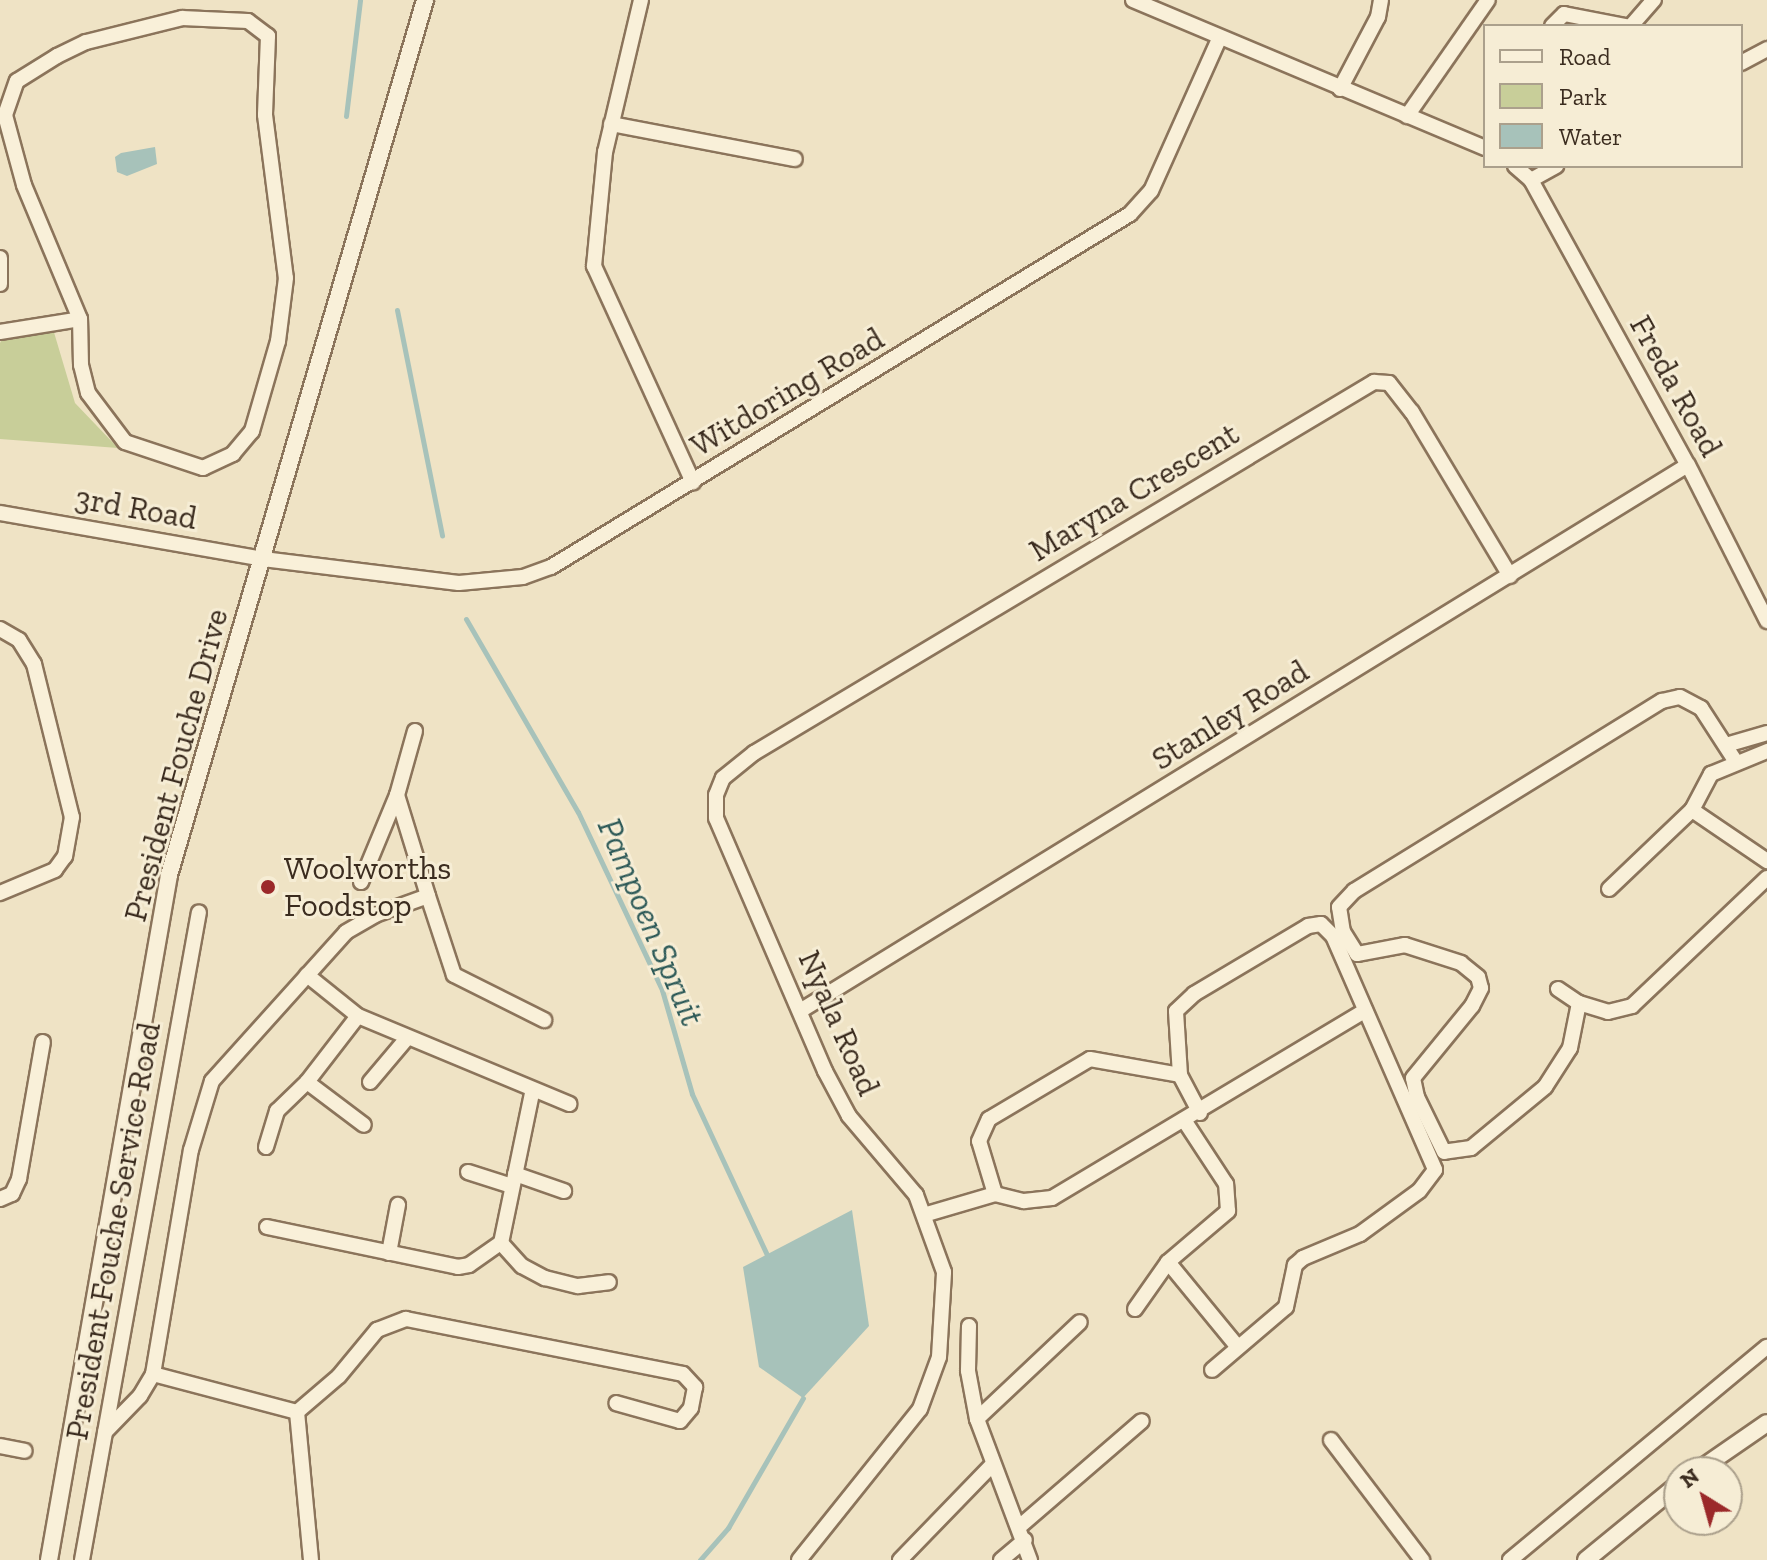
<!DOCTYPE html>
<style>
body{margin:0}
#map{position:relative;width:1767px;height:1560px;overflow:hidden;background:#efe3c5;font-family:"Zilla Slab",serif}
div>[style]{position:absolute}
.green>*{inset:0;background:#c8ce99}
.water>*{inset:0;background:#a7c2ba}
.stream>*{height:5px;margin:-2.5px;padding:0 2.5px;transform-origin:2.5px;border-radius:2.5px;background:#a7c2ba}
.roads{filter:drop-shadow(2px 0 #8b745b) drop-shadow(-2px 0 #8b745b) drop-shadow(0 2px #8b745b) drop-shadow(0 -2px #8b745b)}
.minor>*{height:14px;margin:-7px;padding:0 7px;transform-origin:7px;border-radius:7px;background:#f9f0d9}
.tertiary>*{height:16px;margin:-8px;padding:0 8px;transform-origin:8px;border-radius:8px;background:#f9f0d9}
.dots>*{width:22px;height:22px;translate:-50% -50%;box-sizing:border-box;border:4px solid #f6edd5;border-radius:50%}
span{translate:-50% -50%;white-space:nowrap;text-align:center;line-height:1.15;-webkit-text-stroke:6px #f6edd5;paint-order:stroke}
.street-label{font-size:32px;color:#3b2c1f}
.poi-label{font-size:32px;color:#3b2c1f}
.left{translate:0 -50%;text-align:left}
.water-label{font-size:34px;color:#2e5a58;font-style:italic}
.legend{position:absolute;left:1483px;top:24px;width:260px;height:144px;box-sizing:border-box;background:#f6edd5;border:2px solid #aba08c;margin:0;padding:10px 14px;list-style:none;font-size:24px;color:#3b2c1f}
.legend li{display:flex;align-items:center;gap:16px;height:40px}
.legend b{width:40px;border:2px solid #aba08c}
.north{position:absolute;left:1663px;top:1456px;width:80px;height:80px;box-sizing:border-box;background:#f6edd5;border:2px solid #aba08c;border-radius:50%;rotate:323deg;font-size:22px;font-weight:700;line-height:32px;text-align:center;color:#3b2c1f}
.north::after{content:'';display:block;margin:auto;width:28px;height:36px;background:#9b292a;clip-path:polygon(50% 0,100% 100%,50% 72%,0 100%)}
</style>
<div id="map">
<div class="green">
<i style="clip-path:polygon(53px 329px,75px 403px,118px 448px,0 439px,0 343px,4px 335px)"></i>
</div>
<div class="water">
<i style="clip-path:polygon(155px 147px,157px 164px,127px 176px,117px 172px,115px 157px,121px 153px)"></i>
<i style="clip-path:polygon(852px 1210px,869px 1326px,803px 1398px,759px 1367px,743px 1267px)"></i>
</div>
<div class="stream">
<i style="left:346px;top:116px;width:117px;rotate:-83.1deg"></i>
<i style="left:397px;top:310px;width:230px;rotate:78.7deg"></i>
<i style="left:466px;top:619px;width:223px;rotate:59.9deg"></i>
<i style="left:578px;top:812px;width:197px;rotate:64.7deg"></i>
<i style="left:662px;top:990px;width:108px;rotate:73.9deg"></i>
<i style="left:692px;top:1094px;width:178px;rotate:65deg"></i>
<i style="left:700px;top:1560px;width:43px;rotate:-48.8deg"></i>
<i style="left:728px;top:1528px;width:150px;rotate:-60deg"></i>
</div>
<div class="roads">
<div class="minor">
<i style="left:641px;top:0;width:156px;rotate:103.3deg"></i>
<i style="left:605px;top:152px;width:115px;rotate:95.5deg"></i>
<i style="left:594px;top:266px;width:238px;rotate:65.4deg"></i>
<i style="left:1133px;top:0;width:382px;rotate:22.8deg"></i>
<i style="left:182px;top:18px;width:66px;rotate:2.6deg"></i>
<i style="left:248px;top:21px;width:25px;rotate:37deg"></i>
<i style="left:268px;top:36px;width:79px;rotate:92.2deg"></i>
<i style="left:265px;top:115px;width:164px;rotate:82.7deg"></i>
<i style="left:286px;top:278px;width:64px;rotate:97.2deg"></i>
<i style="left:278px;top:341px;width:94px;rotate:106.1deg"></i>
<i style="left:252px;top:431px;width:30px;rotate:130deg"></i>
<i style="left:233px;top:454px;width:33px;rotate:155deg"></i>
<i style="left:203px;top:468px;width:82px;rotate:-161.6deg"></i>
<i style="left:125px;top:442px;width:61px;rotate:-127.1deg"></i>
<i style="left:88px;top:393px;width:29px;rotate:-104deg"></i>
<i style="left:81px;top:365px;width:46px;rotate:-91.2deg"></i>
<i style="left:80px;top:319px;width:145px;rotate:-112.7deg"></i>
<i style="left:24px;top:185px;width:73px;rotate:-105.2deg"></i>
<i style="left:5px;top:115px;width:36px;rotate:-71deg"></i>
<i style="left:17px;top:81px;width:47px;rotate:-32deg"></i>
<i style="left:57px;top:56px;width:32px;rotate:-26deg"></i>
<i style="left:86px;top:42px;width:99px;rotate:-14deg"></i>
<i style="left:1552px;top:26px;width:17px;rotate:-45deg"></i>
<i style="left:1564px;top:14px;width:63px;rotate:11deg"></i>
<i style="left:1631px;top:26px;width:35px;rotate:-49deg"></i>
<i style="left:1741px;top:63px;width:30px;rotate:-28deg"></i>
<i style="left:1340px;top:89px;width:81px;rotate:-62.2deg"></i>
<i style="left:1378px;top:17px;width:17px;rotate:-80deg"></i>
<i style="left:1407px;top:116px;width:141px;rotate:-55.1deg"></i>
<i style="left:611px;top:124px;width:187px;rotate:10.8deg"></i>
<i style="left:1515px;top:166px;width:21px;rotate:41deg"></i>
<i style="left:1531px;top:180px;width:325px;rotate:61.2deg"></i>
<i style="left:1688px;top:465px;width:175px;rotate:63.1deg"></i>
<i style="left:1531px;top:180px;width:29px;rotate:-29deg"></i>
<i style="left:0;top:258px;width:26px;rotate:90deg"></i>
<i style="left:0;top:332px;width:81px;rotate:-9.2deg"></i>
<i style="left:0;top:513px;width:267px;rotate:9.9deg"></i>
<i style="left:263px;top:559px;width:197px;rotate:7deg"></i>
<i style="left:459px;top:583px;width:64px;rotate:-5.4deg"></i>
<i style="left:523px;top:577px;width:30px;rotate:-20deg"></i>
<i style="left:551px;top:567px;width:678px;rotate:-31.37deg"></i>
<i style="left:1130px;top:214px;width:31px;rotate:-48deg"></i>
<i style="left:1151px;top:191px;width:167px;rotate:-65.9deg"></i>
<i style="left:0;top:629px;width:22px;rotate:30deg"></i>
<i style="left:19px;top:640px;width:28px;rotate:58deg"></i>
<i style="left:34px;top:664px;width:158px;rotate:76.1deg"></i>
<i style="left:72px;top:817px;width:40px;rotate:100deg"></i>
<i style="left:65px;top:856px;width:17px;rotate:126deg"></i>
<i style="left:55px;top:870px;width:60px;rotate:157.3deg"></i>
<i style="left:415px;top:731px;width:66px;rotate:105.7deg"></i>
<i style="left:397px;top:795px;width:106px;rotate:72.9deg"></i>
<i style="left:1726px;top:745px;width:43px;rotate:-16.3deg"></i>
<i style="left:1692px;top:810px;width:91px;rotate:34.2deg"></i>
<i style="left:361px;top:882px;width:94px;rotate:-67.5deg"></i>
<i style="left:1609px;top:889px;width:115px;rotate:-43.6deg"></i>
<i style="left:1692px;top:810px;width:41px;rotate:-62.2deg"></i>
<i style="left:1711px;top:774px;width:61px;rotate:-22.3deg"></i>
<i style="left:307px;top:975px;width:65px;rotate:38.8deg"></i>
<i style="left:358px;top:1016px;width:229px;rotate:22.6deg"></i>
<i style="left:1558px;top:989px;width:25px;rotate:34deg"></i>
<i style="left:1579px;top:1003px;width:30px;rotate:17deg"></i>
<i style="left:1608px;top:1012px;width:25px;rotate:-14deg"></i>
<i style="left:1632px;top:1006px;width:186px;rotate:-43.5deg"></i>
<i style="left:1579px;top:1003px;width:46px;rotate:101.3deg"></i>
<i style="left:1570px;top:1048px;width:46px;rotate:122.7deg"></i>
<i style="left:1545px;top:1087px;width:96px;rotate:140.5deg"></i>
<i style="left:1471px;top:1148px;width:27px;rotate:172deg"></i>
<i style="left:1444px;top:1152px;width:61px;rotate:-116.1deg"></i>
<i style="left:1417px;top:1097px;width:19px;rotate:-102deg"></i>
<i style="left:1413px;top:1078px;width:93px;rotate:-50.7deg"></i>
<i style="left:1472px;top:1006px;width:20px;rotate:-63deg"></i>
<i style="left:1481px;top:988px;width:11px;rotate:-105deg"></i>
<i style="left:1478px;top:977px;width:22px;rotate:-141deg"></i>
<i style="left:1461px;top:963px;width:59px;rotate:-162.2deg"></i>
<i style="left:1405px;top:945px;width:49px;rotate:169.4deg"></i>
<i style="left:1357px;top:954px;width:26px;rotate:-122deg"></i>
<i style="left:1343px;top:932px;width:25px;rotate:-99deg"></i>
<i style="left:1339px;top:907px;width:22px;rotate:-47deg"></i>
<i style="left:1354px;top:891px;width:362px;rotate:-31.7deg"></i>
<i style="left:1662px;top:701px;width:18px;rotate:-13deg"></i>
<i style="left:1680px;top:697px;width:24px;rotate:28deg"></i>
<i style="left:1701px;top:708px;width:64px;rotate:57.1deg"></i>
<i style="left:800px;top:1011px;width:1042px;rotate:-31.59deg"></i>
<i style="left:307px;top:1082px;width:71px;rotate:37deg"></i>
<i style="left:370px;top:1082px;width:57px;rotate:-49.9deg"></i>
<i style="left:1200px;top:1113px;width:43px;rotate:-117.8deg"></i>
<i style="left:1180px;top:1075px;width:64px;rotate:-93.6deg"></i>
<i style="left:1176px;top:1011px;width:25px;rotate:-43deg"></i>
<i style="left:1194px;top:994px;width:133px;rotate:-30.8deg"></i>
<i style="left:1308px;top:926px;width:13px;rotate:-9deg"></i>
<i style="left:1321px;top:924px;width:17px;rotate:45deg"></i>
<i style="left:1333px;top:936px;width:255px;rotate:66.4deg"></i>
<i style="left:1435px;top:1170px;width:26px;rotate:127deg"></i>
<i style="left:1419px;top:1191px;width:73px;rotate:143.9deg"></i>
<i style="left:1360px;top:1234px;width:62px;rotate:157.2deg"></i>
<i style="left:1303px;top:1258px;width:11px;rotate:139deg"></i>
<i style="left:1295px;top:1265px;width:43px;rotate:102.1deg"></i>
<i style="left:1286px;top:1307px;width:97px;rotate:139.6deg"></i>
<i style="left:266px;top:1147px;width:38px;rotate:-73deg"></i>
<i style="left:277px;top:1111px;width:42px;rotate:-44deg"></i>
<i style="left:307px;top:1082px;width:83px;rotate:-52.3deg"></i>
<i style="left:468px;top:1172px;width:46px;rotate:17.7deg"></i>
<i style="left:515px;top:1174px;width:52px;rotate:19.1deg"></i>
<i style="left:995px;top:1194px;width:55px;rotate:-106.8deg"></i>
<i style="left:979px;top:1141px;width:24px;rotate:-66deg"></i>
<i style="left:989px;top:1119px;width:117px;rotate:-30.7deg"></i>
<i style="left:1090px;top:1059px;width:91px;rotate:10.1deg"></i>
<i style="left:0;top:1199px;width:13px;rotate:-23deg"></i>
<i style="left:12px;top:1194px;width:17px;rotate:-65deg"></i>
<i style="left:19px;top:1179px;width:139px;rotate:-80.1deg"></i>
<i style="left:927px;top:1214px;width:71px;rotate:-16.4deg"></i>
<i style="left:995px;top:1194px;width:30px;rotate:14deg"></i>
<i style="left:1024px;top:1201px;width:28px;rotate:-6deg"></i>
<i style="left:1052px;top:1198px;width:365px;rotate:-30.9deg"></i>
<i style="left:267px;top:1227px;width:195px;rotate:11.8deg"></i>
<i style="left:458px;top:1267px;width:11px;rotate:-10deg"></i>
<i style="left:469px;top:1265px;width:39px;rotate:-35deg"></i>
<i style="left:501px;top:1243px;width:153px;rotate:-78.3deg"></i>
<i style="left:501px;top:1243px;width:31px;rotate:48deg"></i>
<i style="left:522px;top:1266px;width:26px;rotate:28deg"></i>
<i style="left:545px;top:1278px;width:34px;rotate:14deg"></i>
<i style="left:578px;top:1286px;width:31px;rotate:-7deg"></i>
<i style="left:389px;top:1253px;width:49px;rotate:-79.4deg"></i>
<i style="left:1168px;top:1262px;width:109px;rotate:50.6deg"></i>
<i style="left:1135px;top:1309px;width:57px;rotate:-54.9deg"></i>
<i style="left:1168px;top:1262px;width:79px;rotate:-40.4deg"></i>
<i style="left:1228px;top:1211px;width:27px;rotate:-94deg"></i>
<i style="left:1226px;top:1184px;width:77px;rotate:-123.3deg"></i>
<i style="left:969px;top:1326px;width:45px;rotate:91.3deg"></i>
<i style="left:968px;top:1371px;width:49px;rotate:79.4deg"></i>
<i style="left:977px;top:1419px;width:151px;rotate:69.4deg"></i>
<i style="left:153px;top:1374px;width:149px;rotate:14.8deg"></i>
<i style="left:297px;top:1412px;width:55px;rotate:-40.6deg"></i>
<i style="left:339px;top:1376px;width:60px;rotate:-50.4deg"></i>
<i style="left:377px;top:1330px;width:31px;rotate:-21deg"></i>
<i style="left:406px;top:1319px;width:282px;rotate:11.2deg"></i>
<i style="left:683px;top:1374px;width:18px;rotate:47deg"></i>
<i style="left:695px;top:1387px;width:21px;rotate:101deg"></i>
<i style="left:691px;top:1408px;width:17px;rotate:130deg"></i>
<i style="left:680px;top:1421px;width:66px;rotate:-164.3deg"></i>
<i style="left:297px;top:1412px;width:149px;rotate:84.6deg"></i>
<i style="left:977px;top:1419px;width:141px;rotate:-43.3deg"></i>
<i style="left:105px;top:1432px;width:50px;rotate:-45.8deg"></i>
<i style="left:140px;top:1396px;width:26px;rotate:-59deg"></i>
<i style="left:153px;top:1374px;width:227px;rotate:-80.4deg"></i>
<i style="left:191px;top:1150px;width:72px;rotate:-73.1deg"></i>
<i style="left:212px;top:1081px;width:200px;rotate:-48deg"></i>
<i style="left:346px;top:932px;width:34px;rotate:-30deg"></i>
<i style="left:375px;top:915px;width:56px;rotate:-19.7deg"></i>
<i style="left:428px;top:896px;width:83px;rotate:71.8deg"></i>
<i style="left:454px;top:975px;width:101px;rotate:26.6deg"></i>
<i style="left:1331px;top:1440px;width:151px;rotate:52.8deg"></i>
<i style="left:0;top:1446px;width:25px;rotate:11deg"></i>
<i style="left:1019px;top:1527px;width:162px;rotate:-40.8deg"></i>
<i style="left:82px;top:1560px;width:658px;rotate:-79.77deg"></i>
<i style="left:799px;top:1560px;width:193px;rotate:-51.3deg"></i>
<i style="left:920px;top:1409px;width:55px;rotate:-69.9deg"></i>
<i style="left:939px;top:1357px;width:85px;rotate:-86.6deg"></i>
<i style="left:944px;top:1272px;width:82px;rotate:-110deg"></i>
<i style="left:916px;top:1195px;width:104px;rotate:-130.3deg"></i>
<i style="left:849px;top:1116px;width:51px;rotate:-118.1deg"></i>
<i style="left:825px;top:1071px;width:275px;rotate:-113.3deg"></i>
<i style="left:716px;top:818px;width:23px;rotate:-90deg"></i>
<i style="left:716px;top:795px;width:18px;rotate:-68deg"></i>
<i style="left:723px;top:778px;width:40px;rotate:-39deg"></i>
<i style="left:754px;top:753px;width:723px;rotate:-30.9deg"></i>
<i style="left:1374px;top:382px;width:15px;rotate:4deg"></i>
<i style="left:1389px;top:383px;width:37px;rotate:52deg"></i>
<i style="left:1412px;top:412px;width:191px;rotate:59.1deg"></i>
<i style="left:900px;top:1560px;width:131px;rotate:-45.9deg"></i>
<i style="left:1001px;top:1560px;width:31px;rotate:-40deg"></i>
<i style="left:1510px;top:1560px;width:334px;rotate:-39.7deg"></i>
</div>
<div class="tertiary">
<i style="left:1696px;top:1472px;width:86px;rotate:-34.6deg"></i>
<i style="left:49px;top:1560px;width:695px;rotate:-80.06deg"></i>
<i style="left:169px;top:875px;width:912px;rotate:-73.69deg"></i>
<i style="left:1586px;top:1560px;width:120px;rotate:-39.3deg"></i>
</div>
</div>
<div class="dots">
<i style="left:268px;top:887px;background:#9b292a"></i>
</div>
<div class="street-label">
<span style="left:1676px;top:386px;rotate:61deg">Freda Road</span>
<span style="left:787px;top:392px;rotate:-31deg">Witdoring Road</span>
<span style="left:1134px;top:492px;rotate:-31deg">Maryna Crescent</span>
<span style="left:136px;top:508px;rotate:10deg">3rd Road</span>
<span style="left:1230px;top:715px;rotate:-32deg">Stanley Road</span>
<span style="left:176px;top:765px;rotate:-75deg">President Fouche Drive</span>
<span style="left:839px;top:1023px;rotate:66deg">Nyala Road</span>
<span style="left:113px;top:1231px;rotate:-80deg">President Fouche Service Road</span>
</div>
<div class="poi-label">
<span class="left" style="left:284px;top:887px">Woolworths<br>Foodstop</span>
</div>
<div class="water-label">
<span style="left:651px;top:922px;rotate:67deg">Pampoen Spruit</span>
</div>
<ul class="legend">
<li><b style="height:10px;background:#f9f0d9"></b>Road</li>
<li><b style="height:22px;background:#c8ce99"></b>Park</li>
<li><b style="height:22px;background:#a7c2ba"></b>Water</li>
</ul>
<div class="north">N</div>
</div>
